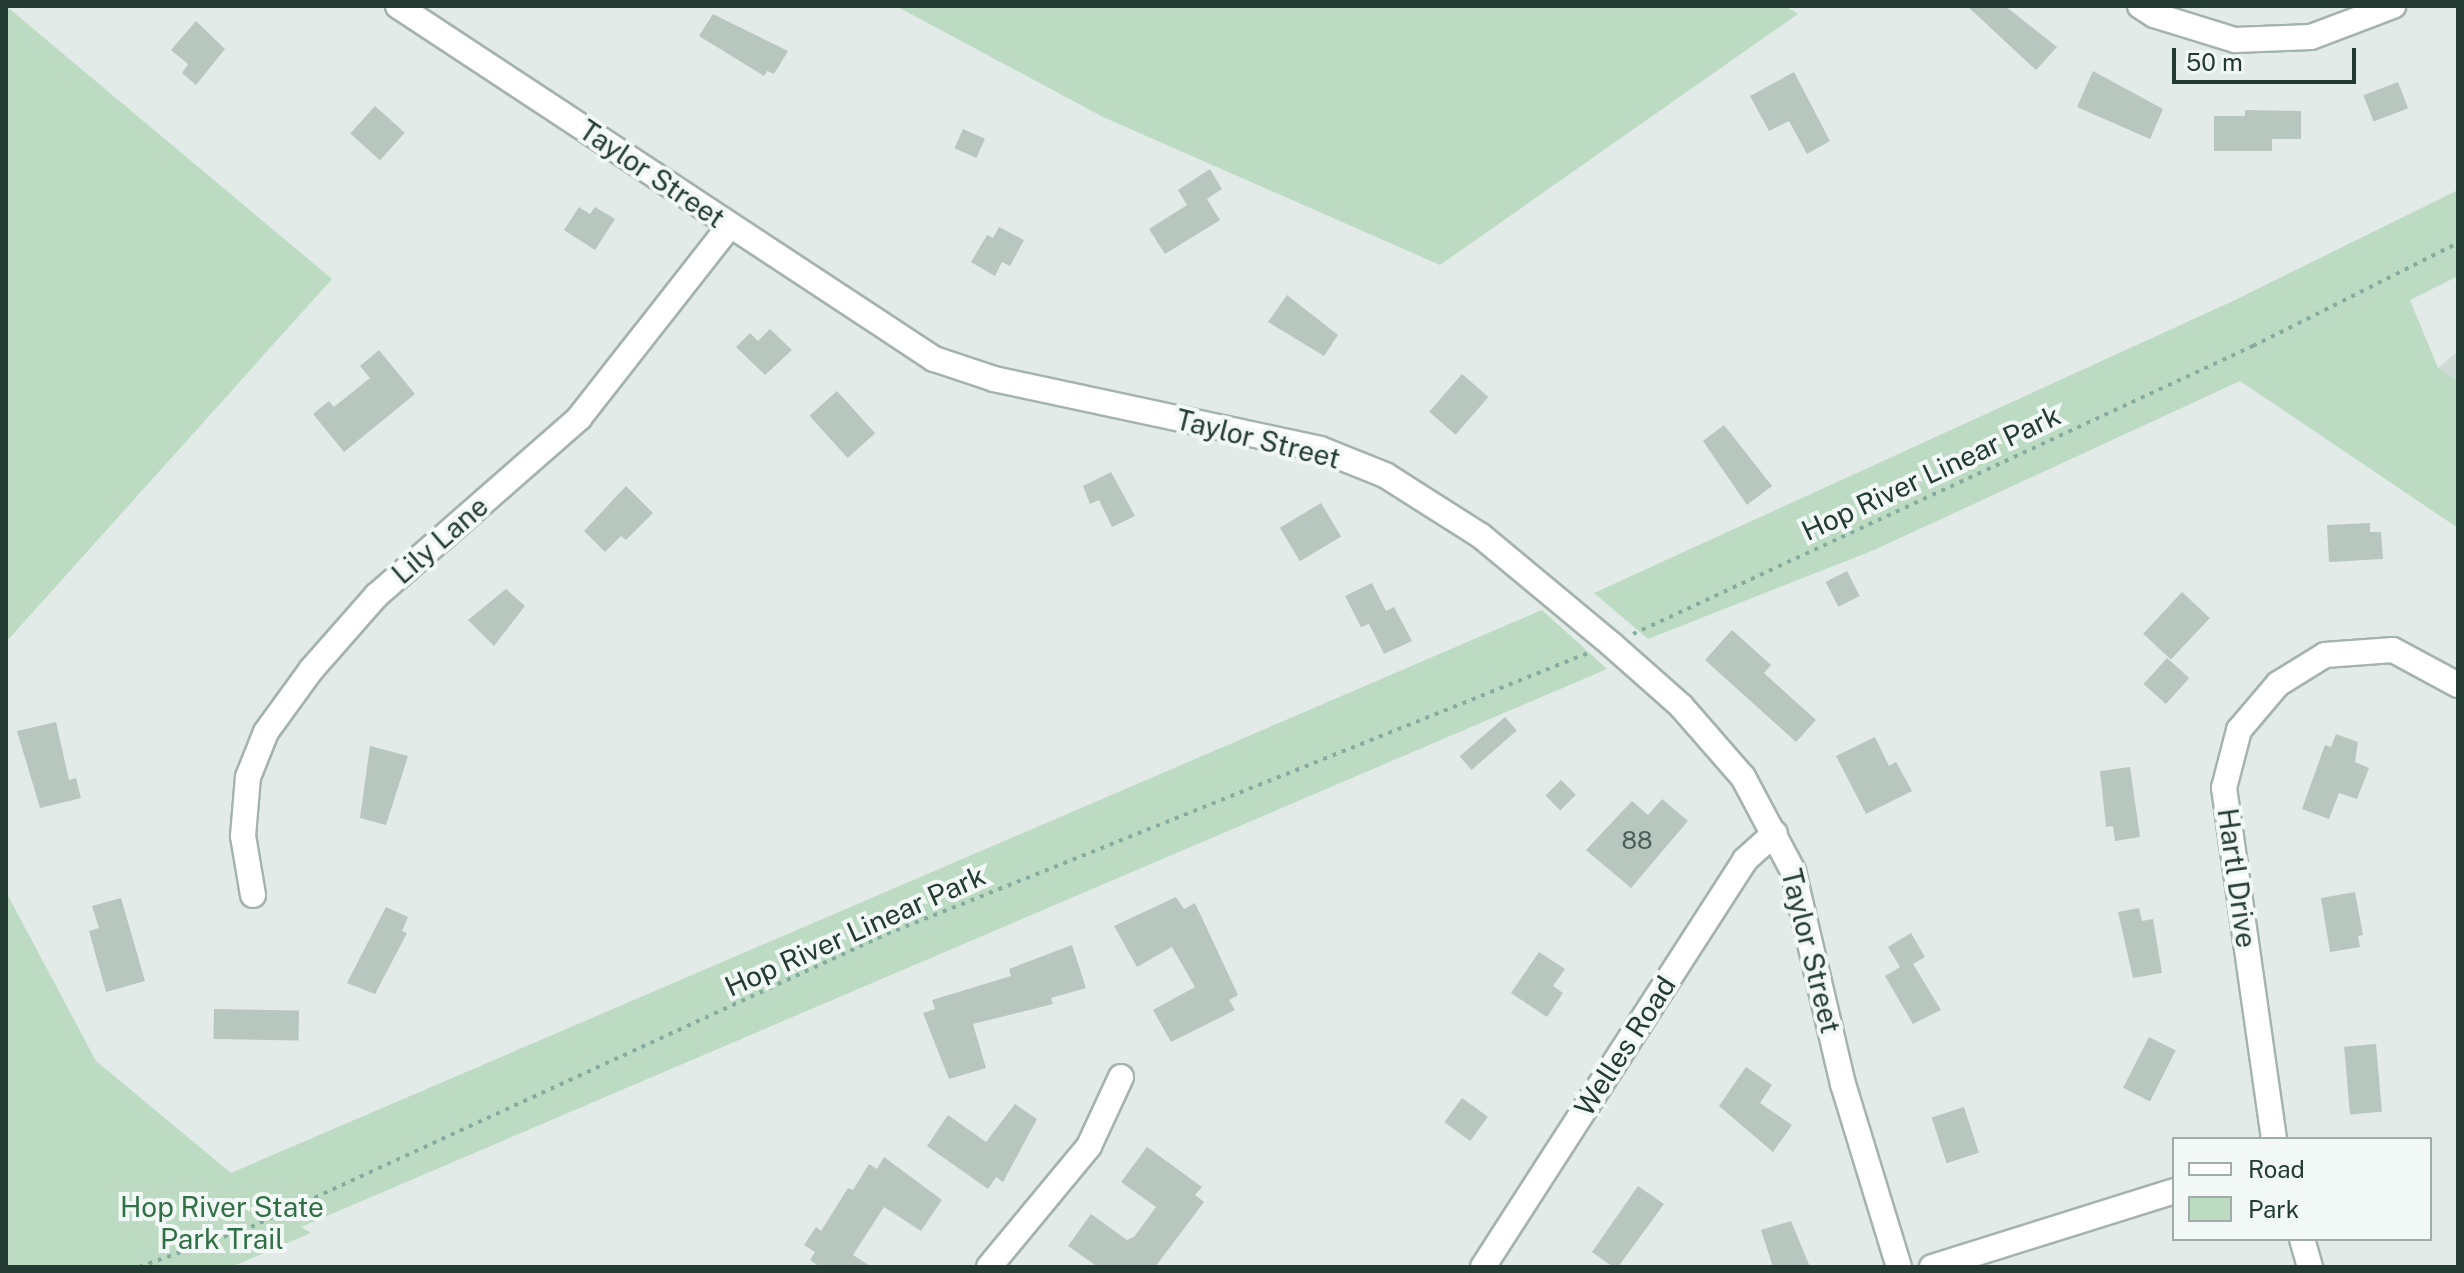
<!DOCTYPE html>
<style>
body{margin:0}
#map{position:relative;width:2464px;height:1273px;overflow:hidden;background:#e2ebe7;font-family:"Public Sans",sans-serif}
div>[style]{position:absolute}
.built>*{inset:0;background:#d0dbd6}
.green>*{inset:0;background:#bddbc3}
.building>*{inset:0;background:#b8c6c0;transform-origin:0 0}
.path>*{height:4px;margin-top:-2px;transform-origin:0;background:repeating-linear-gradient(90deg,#85ac9e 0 4px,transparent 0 10px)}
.roads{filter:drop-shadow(2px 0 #a5b3ad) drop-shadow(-2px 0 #a5b3ad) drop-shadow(0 2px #a5b3ad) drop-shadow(0 -2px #a5b3ad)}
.minor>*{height:24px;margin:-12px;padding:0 12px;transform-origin:12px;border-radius:12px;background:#fff}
.tertiary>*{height:24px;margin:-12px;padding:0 12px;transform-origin:12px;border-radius:12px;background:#fff}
span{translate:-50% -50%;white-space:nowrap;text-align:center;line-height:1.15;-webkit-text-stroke:8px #f2f8f5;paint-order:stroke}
.number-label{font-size:24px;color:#485e56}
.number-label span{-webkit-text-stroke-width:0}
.street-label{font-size:28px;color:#233b33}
.park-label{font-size:28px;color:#316f46}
.frame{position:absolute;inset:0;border:8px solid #233b33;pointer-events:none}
.legend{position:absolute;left:2172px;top:1137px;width:260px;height:104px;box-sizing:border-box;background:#f2f8f5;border:2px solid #9faca7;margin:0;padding:10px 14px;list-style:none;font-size:24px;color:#233b33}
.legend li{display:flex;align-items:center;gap:16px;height:40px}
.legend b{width:40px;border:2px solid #9faca7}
.scale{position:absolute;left:2172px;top:48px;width:184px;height:36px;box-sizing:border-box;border:4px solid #233b33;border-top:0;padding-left:10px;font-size:24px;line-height:28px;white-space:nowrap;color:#233b33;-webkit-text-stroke:6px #f2f8f5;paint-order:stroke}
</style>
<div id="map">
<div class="built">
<i style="clip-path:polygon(2458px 351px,2458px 381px,2438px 368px)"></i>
</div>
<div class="green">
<i style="clip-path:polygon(6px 6px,332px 279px,6px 642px)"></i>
<i style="clip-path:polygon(896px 6px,1785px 6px,1798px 14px,1440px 265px,1103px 117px)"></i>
<i style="clip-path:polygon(2458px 190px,2458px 276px,2410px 300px,2438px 368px,2458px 381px,2458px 528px,2240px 381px,1874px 550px,1648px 639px,1594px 593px,2233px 301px)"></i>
<i style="clip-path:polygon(1542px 610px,1607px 669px,301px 1227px,311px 1233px,231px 1267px,6px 1267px,6px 892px,96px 1061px,231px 1173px)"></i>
</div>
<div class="building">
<i style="clip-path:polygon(1967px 6px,2005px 6px,2057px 47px,2036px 70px)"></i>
<i style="clip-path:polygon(713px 14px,788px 51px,774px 74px,767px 71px,764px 76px,699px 36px)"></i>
<i style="clip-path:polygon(196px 21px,225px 49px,196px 85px,182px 73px,188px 64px,171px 50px)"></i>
<i style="clip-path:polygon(2093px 71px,2163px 109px,2150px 139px,2077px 107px)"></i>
<i style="clip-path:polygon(1794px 72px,1830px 141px,1807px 154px,1789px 121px,1769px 131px,1750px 96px)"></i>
<i style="left:2398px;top:82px;width:28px;height:37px;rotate:69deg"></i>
<i style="left:375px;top:106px;width:40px;height:37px;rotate:42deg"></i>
<i style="clip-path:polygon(2245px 110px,2301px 111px,2301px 139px,2272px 139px,2272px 151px,2214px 151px,2214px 116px,2245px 116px)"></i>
<i style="left:963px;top:129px;width:24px;height:21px;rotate:24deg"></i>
<i style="clip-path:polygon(1210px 169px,1222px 189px,1207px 199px,1220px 220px,1165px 254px,1149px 229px,1187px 205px,1178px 190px)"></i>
<i style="clip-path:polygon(579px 207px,590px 214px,595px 207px,615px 219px,595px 250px,564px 230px)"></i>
<i style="clip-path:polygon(999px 227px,1024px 240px,1010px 266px,1002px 262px,995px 276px,971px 262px,987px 235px,993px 238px)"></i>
<i style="clip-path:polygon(1287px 295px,1338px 335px,1324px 356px,1268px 322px)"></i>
<i style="clip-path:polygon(770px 329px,792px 350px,765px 375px,736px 347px,750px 333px,758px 341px)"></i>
<i style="clip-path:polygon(379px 350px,415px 394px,344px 452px,313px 414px,329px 401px,334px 407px,370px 378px,360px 366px)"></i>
<i style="left:1462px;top:374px;width:35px;height:50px;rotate:41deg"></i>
<i style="left:837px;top:391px;width:57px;height:37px;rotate:48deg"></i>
<i style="clip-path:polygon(1724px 425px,1772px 486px,1747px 505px,1703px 441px)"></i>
<i style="clip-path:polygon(1111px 472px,1135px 516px,1112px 527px,1099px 500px,1090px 504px,1083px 486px)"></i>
<i style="clip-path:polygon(626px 486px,653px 513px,626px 540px,621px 536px,605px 552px,584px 531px)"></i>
<i style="left:1321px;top:503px;width:39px;height:48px;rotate:59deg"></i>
<i style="clip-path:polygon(2370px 523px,2370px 532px,2381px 532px,2383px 559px,2329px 562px,2327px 525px)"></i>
<i style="left:1847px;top:571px;width:28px;height:24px;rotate:63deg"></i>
<i style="clip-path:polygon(1372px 583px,1386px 611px,1394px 607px,1412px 641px,1384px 654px,1369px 624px,1361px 627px,1345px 596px)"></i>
<i style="clip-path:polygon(506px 589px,525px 606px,494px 646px,468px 620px)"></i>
<i style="left:2182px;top:592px;width:38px;height:57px;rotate:43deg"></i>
<i style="clip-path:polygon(1732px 630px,1771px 665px,1764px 673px,1816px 720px,1796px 742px,1705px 660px)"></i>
<i style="left:2167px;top:658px;width:30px;height:35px;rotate:42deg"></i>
<i style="left:1505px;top:717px;width:18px;height:60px;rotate:49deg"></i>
<i style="clip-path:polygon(56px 722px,69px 780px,76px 778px,81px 798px,40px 808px,17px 731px)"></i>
<i style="clip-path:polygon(2336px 734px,2358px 742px,2355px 762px,2369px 768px,2357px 799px,2339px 793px,2329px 819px,2302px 809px,2325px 745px,2331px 747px)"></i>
<i style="clip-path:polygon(1875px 737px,1889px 766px,1896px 762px,1912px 791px,1866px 814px,1836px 756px)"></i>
<i style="clip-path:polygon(370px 746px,408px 756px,386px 825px,360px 818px)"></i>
<i style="clip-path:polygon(2130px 767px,2140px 837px,2115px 841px,2113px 826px,2106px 827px,2100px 771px)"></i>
<i style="left:1561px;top:780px;width:21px;height:22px;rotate:45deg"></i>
<i style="clip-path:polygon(1662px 799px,1688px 821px,1631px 888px,1586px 850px,1632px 801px,1648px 815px)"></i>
<i style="clip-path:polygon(2355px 892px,2363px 935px,2358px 936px,2360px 947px,2330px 952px,2321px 898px)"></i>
<i style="clip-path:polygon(1176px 897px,1184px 909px,1195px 903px,1238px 995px,1229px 1000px,1235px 1010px,1171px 1042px,1153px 1010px,1195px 987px,1172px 947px,1137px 967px,1114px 926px)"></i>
<i style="clip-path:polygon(121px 898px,145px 981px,106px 992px,89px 931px,99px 928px,92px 906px)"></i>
<i style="clip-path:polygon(386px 907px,408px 917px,402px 931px,407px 933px,375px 994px,347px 983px)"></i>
<i style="clip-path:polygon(2139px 908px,2142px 921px,2153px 919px,2162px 973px,2133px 978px,2118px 912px)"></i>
<i style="clip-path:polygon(1911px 933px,1925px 957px,1913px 964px,1941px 1010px,1913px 1024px,1885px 976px,1900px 967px,1888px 947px)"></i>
<i style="clip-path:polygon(1072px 945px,1086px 988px,1051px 998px,1053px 1004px,973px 1024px,986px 1068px,949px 1079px,923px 1013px,935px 1009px,932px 1000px,1011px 976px,1009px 969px)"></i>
<i style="clip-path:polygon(1539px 952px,1565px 969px,1553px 986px,1563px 993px,1547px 1017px,1511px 993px)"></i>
<i style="left:214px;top:1009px;width:85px;height:30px;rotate:1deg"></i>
<i style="left:2149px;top:1037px;width:30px;height:57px;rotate:27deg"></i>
<i style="left:2376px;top:1044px;width:68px;height:32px;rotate:85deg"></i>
<i style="clip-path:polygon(1746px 1067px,1772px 1085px,1760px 1103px,1792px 1125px,1773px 1152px,1719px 1106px)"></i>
<i style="left:1462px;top:1098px;width:32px;height:30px;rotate:36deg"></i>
<i style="clip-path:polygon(1015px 1104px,1037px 1119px,1003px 1182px,996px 1177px,988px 1189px,927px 1146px,948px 1115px,986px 1142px)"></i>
<i style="left:1964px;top:1107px;width:48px;height:34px;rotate:72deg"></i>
<i style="clip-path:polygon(1147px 1147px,1202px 1187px,1195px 1195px,1204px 1202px,1155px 1267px,1098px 1267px,1068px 1246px,1091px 1214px,1127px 1240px,1134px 1237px,1156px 1207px,1121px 1182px)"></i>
<i style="clip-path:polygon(884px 1157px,942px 1200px,921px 1231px,884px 1207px,853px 1255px,872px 1267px,820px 1267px,810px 1260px,815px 1252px,804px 1245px,816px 1227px,821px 1231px,848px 1188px,853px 1190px,869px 1164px,877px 1169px)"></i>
<i style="clip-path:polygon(1638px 1186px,1664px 1204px,1618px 1267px,1613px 1267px,1592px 1252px)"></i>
<i style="clip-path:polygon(1791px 1221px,1810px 1267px,1773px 1267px,1761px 1230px)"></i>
</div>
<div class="path">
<i style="left:1633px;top:634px;width:684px;rotate:-24.92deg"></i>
<i style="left:2253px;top:346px;width:229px;rotate:-26.7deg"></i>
<i style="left:139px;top:1267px;width:119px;rotate:-19.7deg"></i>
<i style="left:251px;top:1227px;width:700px;rotate:-24.74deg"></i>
<i style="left:887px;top:934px;width:755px;rotate:-21.84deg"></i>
</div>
<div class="roads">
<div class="minor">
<i style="left:2140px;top:6px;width:17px;rotate:33deg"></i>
<i style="left:2154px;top:15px;width:85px;rotate:17.2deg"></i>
<i style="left:2235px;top:40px;width:76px;rotate:-2.3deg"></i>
<i style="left:2311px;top:37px;width:88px;rotate:-20.7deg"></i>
<i style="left:253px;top:895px;width:60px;rotate:-99.6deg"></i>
<i style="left:243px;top:836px;width:59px;rotate:-85.2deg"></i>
<i style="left:248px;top:777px;width:48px;rotate:-68.2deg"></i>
<i style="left:266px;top:732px;width:77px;rotate:-54deg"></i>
<i style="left:311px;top:670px;width:100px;rotate:-48.7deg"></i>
<i style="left:377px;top:595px;width:269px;rotate:-41.2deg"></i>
<i style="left:579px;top:418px;width:243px;rotate:-51.9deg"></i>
<i style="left:2274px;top:1139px;width:355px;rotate:-98.1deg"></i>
<i style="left:2224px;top:788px;width:60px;rotate:-75.5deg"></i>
<i style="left:2239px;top:730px;width:60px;rotate:-49.7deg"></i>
<i style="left:2278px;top:684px;width:55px;rotate:-31.7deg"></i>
<i style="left:2325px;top:655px;width:68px;rotate:-4.2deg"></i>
<i style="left:2393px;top:650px;width:74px;rotate:28.3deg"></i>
<i style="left:2302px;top:1239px;width:29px;rotate:74deg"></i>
<i style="left:989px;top:1267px;width:157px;rotate:-50.4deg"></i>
<i style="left:1089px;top:1146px;width:76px;rotate:-65.1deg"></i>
<i style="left:1483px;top:1267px;width:484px;rotate:-57.2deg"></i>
<i style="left:1745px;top:860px;width:40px;rotate:-42deg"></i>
<i style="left:1932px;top:1267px;width:254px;rotate:-17.4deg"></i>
</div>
<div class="tertiary">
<i style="left:398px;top:6px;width:642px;rotate:33.37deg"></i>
<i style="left:934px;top:359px;width:63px;rotate:18.4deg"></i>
<i style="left:994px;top:379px;width:333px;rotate:12.1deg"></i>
<i style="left:1320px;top:449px;width:70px;rotate:21.8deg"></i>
<i style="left:1385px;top:475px;width:114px;rotate:32.4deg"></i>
<i style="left:1481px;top:536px;width:169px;rotate:39.7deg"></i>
<i style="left:1611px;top:644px;width:94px;rotate:41.5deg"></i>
<i style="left:1681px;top:706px;width:94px;rotate:48.9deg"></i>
<i style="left:1743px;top:777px;width:106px;rotate:62deg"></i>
<i style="left:1793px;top:871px;width:219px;rotate:76.8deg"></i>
<i style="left:1843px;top:1084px;width:191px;rotate:73deg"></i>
</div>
</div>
<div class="number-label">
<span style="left:1637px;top:841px">88</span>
</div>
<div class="street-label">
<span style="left:652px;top:174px;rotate:34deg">Taylor Street</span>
<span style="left:1258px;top:439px;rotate:14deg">Taylor Street</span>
<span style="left:1931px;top:473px;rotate:-25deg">Hop River Linear Park</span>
<span style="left:440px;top:540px;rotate:-41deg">Lily Lane</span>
<span style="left:2237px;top:878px;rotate:82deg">Hartl Drive</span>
<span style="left:855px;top:931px;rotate:-24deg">Hop River Linear Park</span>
<span style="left:1811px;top:951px;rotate:76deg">Taylor Street</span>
<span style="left:1625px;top:1046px;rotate:-57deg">Welles Road</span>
</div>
<div class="park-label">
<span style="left:222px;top:1223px">Hop River State<br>Park Trail</span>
</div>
<div class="frame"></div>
<ul class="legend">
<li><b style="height:10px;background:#fff"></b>Road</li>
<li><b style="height:22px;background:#bddbc3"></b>Park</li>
</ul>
<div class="scale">50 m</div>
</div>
